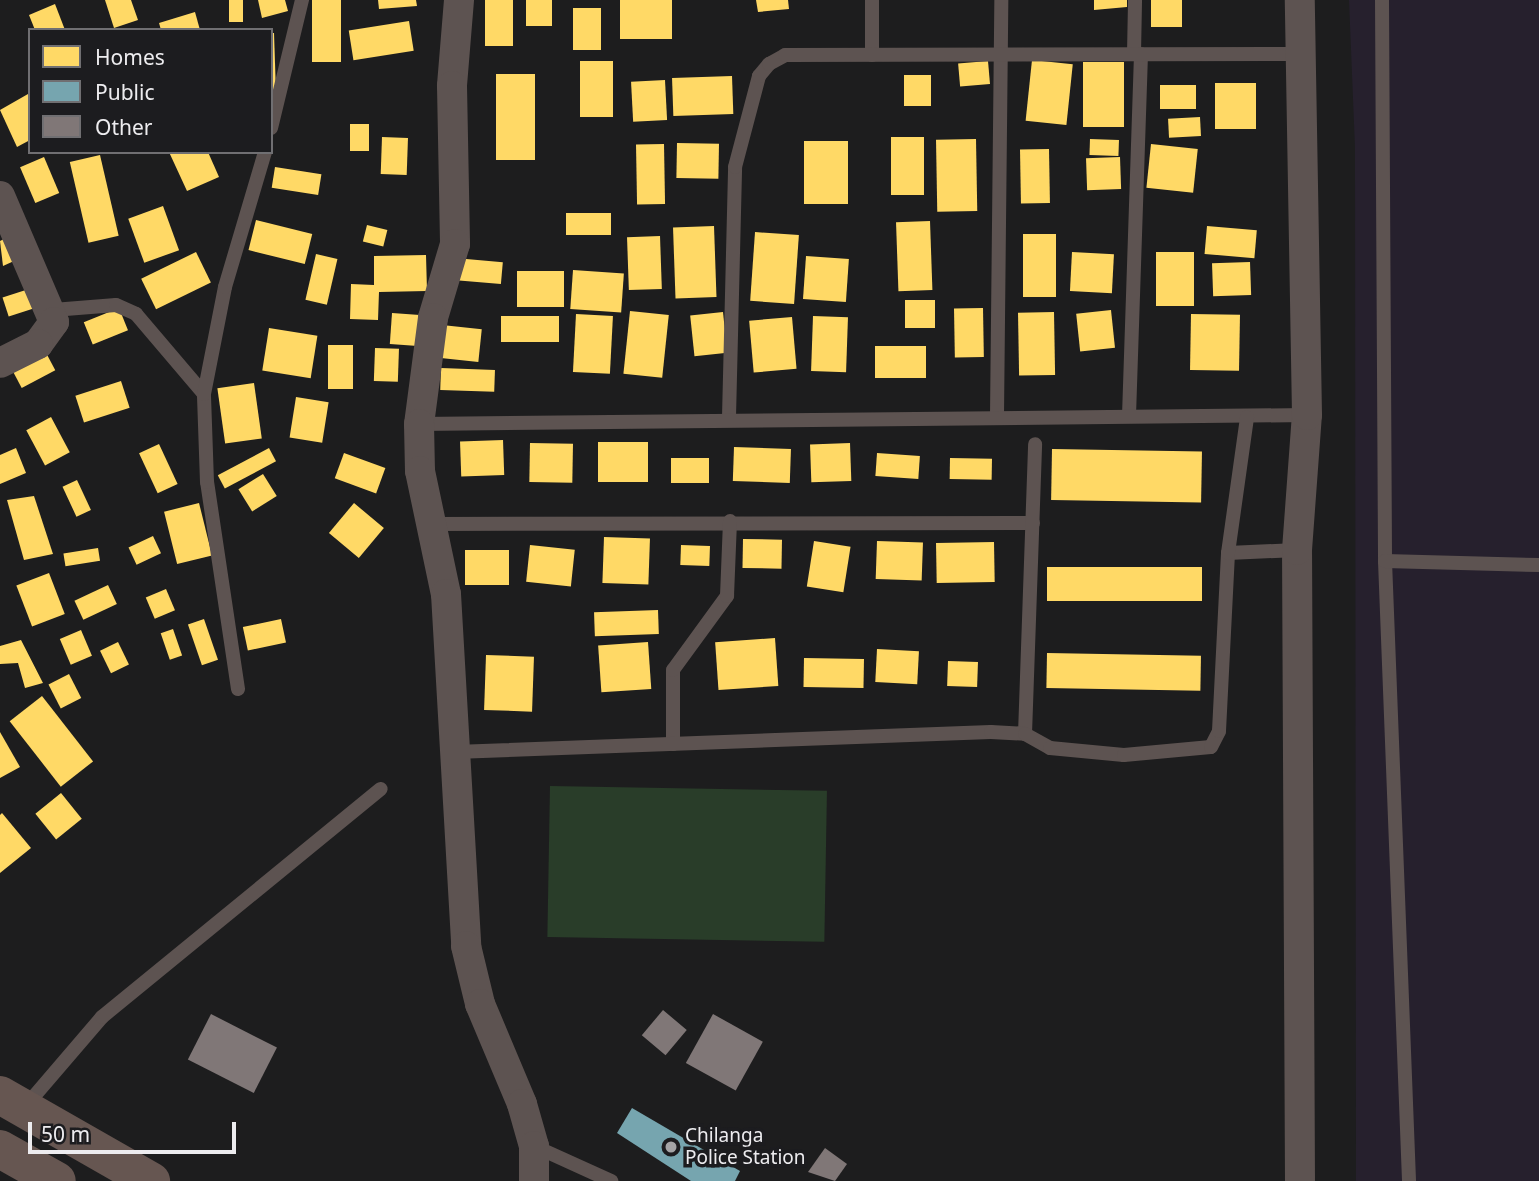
<!DOCTYPE html>
<style>
body{margin:0}
#map{position:relative;width:1539px;height:1181px;overflow:hidden;background:#1d1d1e;font-family:"Noto Sans",sans-serif}
div>[style]{position:absolute}
.industrial>*{inset:0;background:#26202d}
.green>*{inset:0;background:#293d29;transform-origin:0 0}
.homes>*{inset:0;background:#ffd966;transform-origin:0 0}
.public>*{inset:0;background:#76a5af}
.building>*{inset:0;background:#807777;transform-origin:0 0}
.lane>*{height:14px;margin:-7px;padding:0 7px;transform-origin:7px;border-radius:7px;background:#5d5351}
.street>*{height:30px;margin:-15px;padding:0 15px;transform-origin:15px;border-radius:15px;background:#5d5351}
.highway>*{height:38px;margin:-19px;padding:0 19px;transform-origin:19px;border-radius:19px;background:#665651}
.dots>*{width:19px;height:19px;translate:-50% -50%;box-sizing:border-box;border:4px solid #1c1c1f;border-radius:50%}
span{translate:-50% -50%;white-space:nowrap;text-align:center;line-height:1.15;-webkit-text-stroke:7px #1c1c1f;paint-order:stroke}
.poi-label{font-size:19px;color:#edecef}
.left{translate:0 -50%;text-align:left}
.legend{position:absolute;left:28px;top:28px;width:245px;height:126px;box-sizing:border-box;background:#1c1c1f;border:2px solid #706f72;margin:0;padding:9px 12px;list-style:none;font-size:21px;color:#edecef}
.legend li{display:flex;align-items:center;gap:14px;height:35px}
.legend b{width:35px;border:2px solid #706f72}
.scale{position:absolute;left:28px;top:1122px;width:208px;height:32px;box-sizing:border-box;border:4px solid #edecef;border-top:0;padding-left:9px;font-size:21px;line-height:24px;white-space:nowrap;color:#edecef;-webkit-text-stroke:5px #1c1c1f;paint-order:stroke}
</style>
<div id="map">
<div class="industrial">
<i style="clip-path:polygon(1349px 0,1539px 0,1539px 1181px,1356px 1181px,1355px 148px)"></i>
</div>
<div class="green">
<i style="left:550px;top:786px;width:277px;height:151px;rotate:1deg"></i>
</div>
<div class="homes">
<i style="clip-path:polygon(105px 0,131px 0,138px 20px,114px 28px)"></i>
<i style="left:229px;top:0;width:14px;height:22px"></i>
<i style="clip-path:polygon(258px 0,285px 0,288px 11px,262px 18px)"></i>
<i style="left:312px;top:0;width:29px;height:62px"></i>
<i style="clip-path:polygon(378px 0,416px 0,417px 6px,379px 9px)"></i>
<i style="left:485px;top:0;width:28px;height:46px"></i>
<i style="left:526px;top:0;width:26px;height:26px"></i>
<i style="left:620px;top:0;width:52px;height:39px"></i>
<i style="clip-path:polygon(756px 0,788px 0,789px 9px,758px 12px)"></i>
<i style="clip-path:polygon(1094px 0,1127px 0,1127px 7px,1094px 10px)"></i>
<i style="left:1151px;top:0;width:31px;height:27px"></i>
<i style="clip-path:polygon(55px 4px,65px 30px,35px 30px,29px 15px)"></i>
<i style="left:573px;top:8px;width:28px;height:42px"></i>
<i style="clip-path:polygon(195px 12px,200px 30px,161px 30px,159px 23px)"></i>
<i style="left:409px;top:21px;width:30px;height:61px;rotate:81deg"></i>
<i style="clip-path:polygon(271px 33px,274px 33px,276px 93px,271px 93px)"></i>
<i style="left:1032px;top:60px;width:41px;height:61px;rotate:6deg"></i>
<i style="left:580px;top:61px;width:33px;height:56px"></i>
<i style="left:988px;top:61px;width:23px;height:30px;rotate:85deg"></i>
<i style="left:1083px;top:62px;width:41px;height:65px"></i>
<i style="left:496px;top:74px;width:39px;height:86px"></i>
<i style="left:904px;top:75px;width:27px;height:31px"></i>
<i style="left:732px;top:76px;width:38px;height:60px;rotate:88deg"></i>
<i style="left:665px;top:80px;width:40px;height:34px;rotate:87deg"></i>
<i style="left:1215px;top:83px;width:41px;height:46px"></i>
<i style="left:1196px;top:85px;width:24px;height:36px;rotate:90deg"></i>
<i style="clip-path:polygon(28px 94px,30px 140px,17px 147px,0 110px)"></i>
<i style="left:1200px;top:117px;width:19px;height:32px;rotate:87deg"></i>
<i style="left:350px;top:124px;width:19px;height:27px"></i>
<i style="left:382px;top:137px;width:26px;height:37px;rotate:2deg"></i>
<i style="left:924px;top:137px;width:58px;height:33px;rotate:90deg"></i>
<i style="left:976px;top:139px;width:72px;height:40px;rotate:89deg"></i>
<i style="left:1090px;top:139px;width:29px;height:16px;rotate:2deg"></i>
<i style="left:804px;top:141px;width:44px;height:63px"></i>
<i style="left:677px;top:143px;width:42px;height:35px;rotate:1deg"></i>
<i style="left:664px;top:144px;width:60px;height:28px;rotate:89deg"></i>
<i style="left:1151px;top:144px;width:47px;height:44px;rotate:6deg"></i>
<i style="left:1049px;top:149px;width:54px;height:29px;rotate:89deg"></i>
<i style="clip-path:polygon(169px 152px,208px 152px,219px 177px,187px 191px)"></i>
<i style="left:100px;top:155px;width:83px;height:31px;rotate:77deg"></i>
<i style="left:44px;top:157px;width:39px;height:26px;rotate:67deg"></i>
<i style="left:1120px;top:157px;width:32px;height:34px;rotate:88deg"></i>
<i style="left:275px;top:167px;width:47px;height:21px;rotate:9deg"></i>
<i style="left:163px;top:206px;width:47px;height:37px;rotate:70deg"></i>
<i style="left:566px;top:213px;width:45px;height:22px"></i>
<i style="left:256px;top:220px;width:58px;height:31px;rotate:14deg"></i>
<i style="left:930px;top:221px;width:69px;height:34px;rotate:88deg"></i>
<i style="left:367px;top:225px;width:21px;height:17px;rotate:14deg"></i>
<i style="left:714px;top:226px;width:71px;height:41px;rotate:88deg"></i>
<i style="left:1207px;top:226px;width:50px;height:28px;rotate:5deg"></i>
<i style="left:755px;top:232px;width:44px;height:69px;rotate:4deg"></i>
<i style="left:1023px;top:234px;width:33px;height:63px"></i>
<i style="left:660px;top:236px;width:53px;height:33px;rotate:88deg"></i>
<i style="clip-path:polygon(4px 239px,14px 261px,3px 266px,0 241px)"></i>
<i style="left:196px;top:252px;width:34px;height:61px;rotate:64deg"></i>
<i style="left:1072px;top:252px;width:42px;height:39px;rotate:3deg"></i>
<i style="left:1156px;top:252px;width:38px;height:54px"></i>
<i style="left:316px;top:254px;width:22px;height:47px;rotate:13deg"></i>
<i style="clip-path:polygon(426px 255px,427px 291px,379px 292px,378px 320px,350px 319px,351px 284px,374px 285px,374px 256px)"></i>
<i style="left:806px;top:256px;width:43px;height:43px;rotate:4deg"></i>
<i style="left:455px;top:258px;width:48px;height:22px;rotate:5deg"></i>
<i style="left:1250px;top:262px;width:33px;height:38px;rotate:88deg"></i>
<i style="left:573px;top:270px;width:51px;height:39px;rotate:4deg"></i>
<i style="left:517px;top:271px;width:47px;height:36px"></i>
<i style="left:32px;top:288px;width:20px;height:31px;rotate:72deg"></i>
<i style="left:905px;top:300px;width:30px;height:28px"></i>
<i style="left:119px;top:308px;width:24px;height:38px;rotate:68deg"></i>
<i style="left:983px;top:308px;width:49px;height:29px;rotate:89deg"></i>
<i style="left:1111px;top:310px;width:38px;height:35px;rotate:84deg"></i>
<i style="left:630px;top:311px;width:39px;height:63px;rotate:6deg"></i>
<i style="left:723px;top:312px;width:41px;height:33px;rotate:84deg"></i>
<i style="left:1054px;top:312px;width:63px;height:36px;rotate:89deg"></i>
<i style="left:392px;top:313px;width:28px;height:31px;rotate:4deg"></i>
<i style="left:576px;top:314px;width:37px;height:58px;rotate:3deg"></i>
<i style="left:1191px;top:314px;width:49px;height:56px;rotate:1deg"></i>
<i style="left:559px;top:316px;width:26px;height:58px;rotate:90deg"></i>
<i style="left:813px;top:316px;width:35px;height:55px;rotate:2deg"></i>
<i style="left:792px;top:317px;width:52px;height:43px;rotate:85deg"></i>
<i style="left:442px;top:325px;width:40px;height:33px;rotate:6deg"></i>
<i style="left:269px;top:328px;width:49px;height:43px;rotate:9deg"></i>
<i style="left:328px;top:345px;width:25px;height:44px"></i>
<i style="left:926px;top:346px;width:32px;height:51px;rotate:90deg"></i>
<i style="left:375px;top:348px;width:24px;height:33px;rotate:2deg"></i>
<i style="left:44px;top:349px;width:24px;height:38px;rotate:62deg"></i>
<i style="left:441px;top:368px;width:54px;height:22px;rotate:2deg"></i>
<i style="left:121px;top:381px;width:28px;height:48px;rotate:72deg"></i>
<i style="left:254px;top:383px;width:56px;height:37px;rotate:82deg"></i>
<i style="left:296px;top:397px;width:33px;height:41px;rotate:9deg"></i>
<i style="left:51px;top:417px;width:40px;height:28px;rotate:62deg"></i>
<i style="left:503px;top:440px;width:35px;height:43px;rotate:88deg"></i>
<i style="left:598px;top:442px;width:50px;height:40px"></i>
<i style="left:530px;top:443px;width:43px;height:39px;rotate:1deg"></i>
<i style="left:850px;top:443px;width:38px;height:40px;rotate:88deg"></i>
<i style="left:159px;top:444px;width:44px;height:22px;rotate:65deg"></i>
<i style="left:734px;top:447px;width:57px;height:34px;rotate:2deg"></i>
<i style="clip-path:polygon(16px 448px,26px 473px,0 484px,0 455px)"></i>
<i style="left:269px;top:448px;width:15px;height:58px;rotate:62deg"></i>
<i style="left:1052px;top:449px;width:150px;height:51px;rotate:1deg"></i>
<i style="left:344px;top:453px;width:44px;height:27px;rotate:20deg"></i>
<i style="left:877px;top:453px;width:43px;height:23px;rotate:4deg"></i>
<i style="left:671px;top:458px;width:38px;height:25px"></i>
<i style="left:950px;top:458px;width:42px;height:21px;rotate:1deg"></i>
<i style="left:263px;top:474px;width:26px;height:29px;rotate:58deg"></i>
<i style="left:77px;top:480px;width:33px;height:16px;rotate:65deg"></i>
<i style="clip-path:polygon(34px 496px,53px 554px,24px 560px,7px 500px)"></i>
<i style="left:199px;top:503px;width:54px;height:36px;rotate:76deg"></i>
<i style="left:354px;top:503px;width:39px;height:39px;rotate:40deg"></i>
<i style="left:153px;top:536px;width:19px;height:27px;rotate:65deg"></i>
<i style="left:604px;top:537px;width:46px;height:46px;rotate:2deg"></i>
<i style="left:743px;top:539px;width:39px;height:29px;rotate:1deg"></i>
<i style="left:814px;top:541px;width:37px;height:46px;rotate:9deg"></i>
<i style="left:877px;top:541px;width:46px;height:38px;rotate:2deg"></i>
<i style="left:994px;top:542px;width:40px;height:58px;rotate:89deg"></i>
<i style="left:530px;top:545px;width:45px;height:37px;rotate:6deg"></i>
<i style="left:681px;top:545px;width:29px;height:20px;rotate:2deg"></i>
<i style="left:98px;top:548px;width:13px;height:35px;rotate:81deg"></i>
<i style="left:465px;top:550px;width:44px;height:35px"></i>
<i style="left:1047px;top:567px;width:155px;height:34px"></i>
<i style="left:49px;top:573px;width:44px;height:35px;rotate:69deg"></i>
<i style="left:108px;top:585px;width:21px;height:37px;rotate:65deg"></i>
<i style="left:166px;top:589px;width:23px;height:22px;rotate:67deg"></i>
<i style="left:658px;top:610px;width:24px;height:64px;rotate:88deg"></i>
<i style="left:204px;top:619px;width:43px;height:17px;rotate:71deg"></i>
<i style="left:281px;top:619px;width:24px;height:39px;rotate:78deg"></i>
<i style="left:173px;top:629px;width:28px;height:13px;rotate:71deg"></i>
<i style="left:81px;top:630px;width:28px;height:23px;rotate:67deg"></i>
<i style="left:775px;top:638px;width:48px;height:60px;rotate:86deg"></i>
<i style="clip-path:polygon(21px 640px,43px 683px,25px 688px,18px 663px,0 664px,0 646px)"></i>
<i style="left:118px;top:642px;width:25px;height:20px;rotate:64deg"></i>
<i style="left:648px;top:642px;width:47px;height:50px;rotate:86deg"></i>
<i style="left:877px;top:649px;width:42px;height:33px;rotate:3deg"></i>
<i style="left:1047px;top:653px;width:154px;height:35px;rotate:1deg"></i>
<i style="left:486px;top:655px;width:48px;height:55px;rotate:2deg"></i>
<i style="left:804px;top:658px;width:60px;height:29px;rotate:1deg"></i>
<i style="left:948px;top:661px;width:30px;height:25px;rotate:2deg"></i>
<i style="left:69px;top:674px;width:27px;height:23px;rotate:63deg"></i>
<i style="left:42px;top:696px;width:83px;height:41px;rotate:52deg"></i>
<i style="clip-path:polygon(0 732px,20px 767px,0 778px)"></i>
<i style="left:61px;top:793px;width:33px;height:33px;rotate:51deg"></i>
<i style="clip-path:polygon(2px 813px,31px 848px,0 873px,0 815px)"></i>
</div>
<div class="public">
<i style="clip-path:polygon(632px 1108px,740px 1171px,735px 1181px,691px 1181px,617px 1133px)"></i>
</div>
<div class="building">
<i style="left:663px;top:1010px;width:31px;height:33px;rotate:40deg"></i>
<i style="left:211px;top:1014px;width:74px;height:51px;rotate:27deg"></i>
<i style="left:713px;top:1014px;width:57px;height:56px;rotate:29deg"></i>
<i style="clip-path:polygon(825px 1148px,847px 1164px,835px 1181px,808px 1172px)"></i>
</div>
<div class="lane">
<i style="left:872px;top:0;width:55px;rotate:90deg"></i>
<i style="left:1382px;top:0;width:561px;rotate:89.69deg"></i>
<i style="left:1385px;top:561px;width:620px;rotate:87.78deg"></i>
<i style="left:1134px;top:54px;width:54px;rotate:-88.9deg"></i>
<i style="left:271px;top:128px;width:132px;rotate:-76.4deg"></i>
<i style="left:53px;top:310px;width:63px;rotate:-4.5deg"></i>
<i style="left:116px;top:305px;width:22px;rotate:24deg"></i>
<i style="left:136px;top:314px;width:105px;rotate:49.6deg"></i>
<i style="left:997px;top:415px;width:415px;rotate:-89.4deg"></i>
<i style="left:1129px;top:416px;width:362px;rotate:-88.1deg"></i>
<i style="left:729px;top:417px;width:250px;rotate:-88.6deg"></i>
<i style="left:735px;top:167px;width:94px;rotate:-75.2deg"></i>
<i style="left:759px;top:76px;width:16px;rotate:-50deg"></i>
<i style="left:769px;top:64px;width:18px;rotate:-29deg"></i>
<i style="left:785px;top:55px;width:515px;rotate:-0.11deg"></i>
<i style="left:419px;top:424px;width:888px;rotate:-0.58deg"></i>
<i style="left:435px;top:524px;width:598px;rotate:-0.1deg"></i>
<i style="left:1228px;top:553px;width:69px;rotate:-2.5deg"></i>
<i style="left:1385px;top:561px;width:154px;rotate:1.5deg"></i>
<i style="left:238px;top:689px;width:209px;rotate:-98.5deg"></i>
<i style="left:207px;top:482px;width:88px;rotate:-92deg"></i>
<i style="left:204px;top:394px;width:109px;rotate:-78.9deg"></i>
<i style="left:225px;top:287px;width:141px;rotate:-73.5deg"></i>
<i style="left:1025px;top:734px;width:290px;rotate:-88deg"></i>
<i style="left:673px;top:744px;width:74px;rotate:-90deg"></i>
<i style="left:673px;top:670px;width:92px;rotate:-53.9deg"></i>
<i style="left:727px;top:596px;width:75px;rotate:-87.7deg"></i>
<i style="left:455px;top:752px;width:536px;rotate:-2.14deg"></i>
<i style="left:991px;top:732px;width:34px;rotate:3deg"></i>
<i style="left:1025px;top:734px;width:29px;rotate:29deg"></i>
<i style="left:1050px;top:748px;width:74px;rotate:5.4deg"></i>
<i style="left:1124px;top:755px;width:87px;rotate:-5.3deg"></i>
<i style="left:1211px;top:747px;width:18px;rotate:-63deg"></i>
<i style="left:1219px;top:731px;width:178px;rotate:-87.1deg"></i>
<i style="left:1228px;top:553px;width:137px;rotate:-82deg"></i>
<i style="left:24px;top:1108px;width:120px;rotate:-49.4deg"></i>
<i style="left:102px;top:1017px;width:360px;rotate:-39.3deg"></i>
<i style="left:534px;top:1146px;width:85px;rotate:24.4deg"></i>
</div>
<div class="street">
<i style="left:459px;top:0;width:86px;rotate:94.7deg"></i>
<i style="left:452px;top:86px;width:158px;rotate:88.9deg"></i>
<i style="left:455px;top:244px;width:77px;rotate:106.6deg"></i>
<i style="left:433px;top:318px;width:107px;rotate:97.5deg"></i>
<i style="left:419px;top:424px;width:47px;rotate:88.8deg"></i>
<i style="left:420px;top:471px;width:126px;rotate:78.1deg"></i>
<i style="left:446px;top:594px;width:353px;rotate:86.7deg"></i>
<i style="left:466px;top:946px;width:60px;rotate:76.4deg"></i>
<i style="left:480px;top:1004px;width:108px;rotate:67.2deg"></i>
<i style="left:522px;top:1104px;width:44px;rotate:74.1deg"></i>
<i style="left:534px;top:1146px;width:35px;rotate:90deg"></i>
<i style="left:0;top:196px;width:137px;rotate:66.8deg"></i>
<i style="left:54px;top:322px;width:27px;rotate:126deg"></i>
<i style="left:38px;top:344px;width:42px;rotate:153.4deg"></i>
<i style="left:1300px;top:1181px;width:631px;rotate:-90.27deg"></i>
<i style="left:1297px;top:550px;width:135px;rotate:-85.8deg"></i>
<i style="left:1307px;top:415px;width:415px;rotate:-91deg"></i>
</div>
<div class="highway">
<i style="left:0;top:1095px;width:174px;rotate:29.7deg"></i>
<i style="left:0;top:1149px;width:65px;rotate:29.3deg"></i>
</div>
<div class="dots">
<i style="left:671px;top:1147px;background:#a4a4a6"></i>
</div>
<div class="poi-label">
<span class="left" style="left:685px;top:1147px">Chilanga<br>Police Station</span>
</div>
<ul class="legend">
<li><b style="height:19px;background:#ffd966"></b>Homes</li>
<li><b style="height:19px;background:#76a5af"></b>Public</li>
<li><b style="height:19px;background:#807777"></b>Other</li>
</ul>
<div class="scale">50 m</div>
</div>
